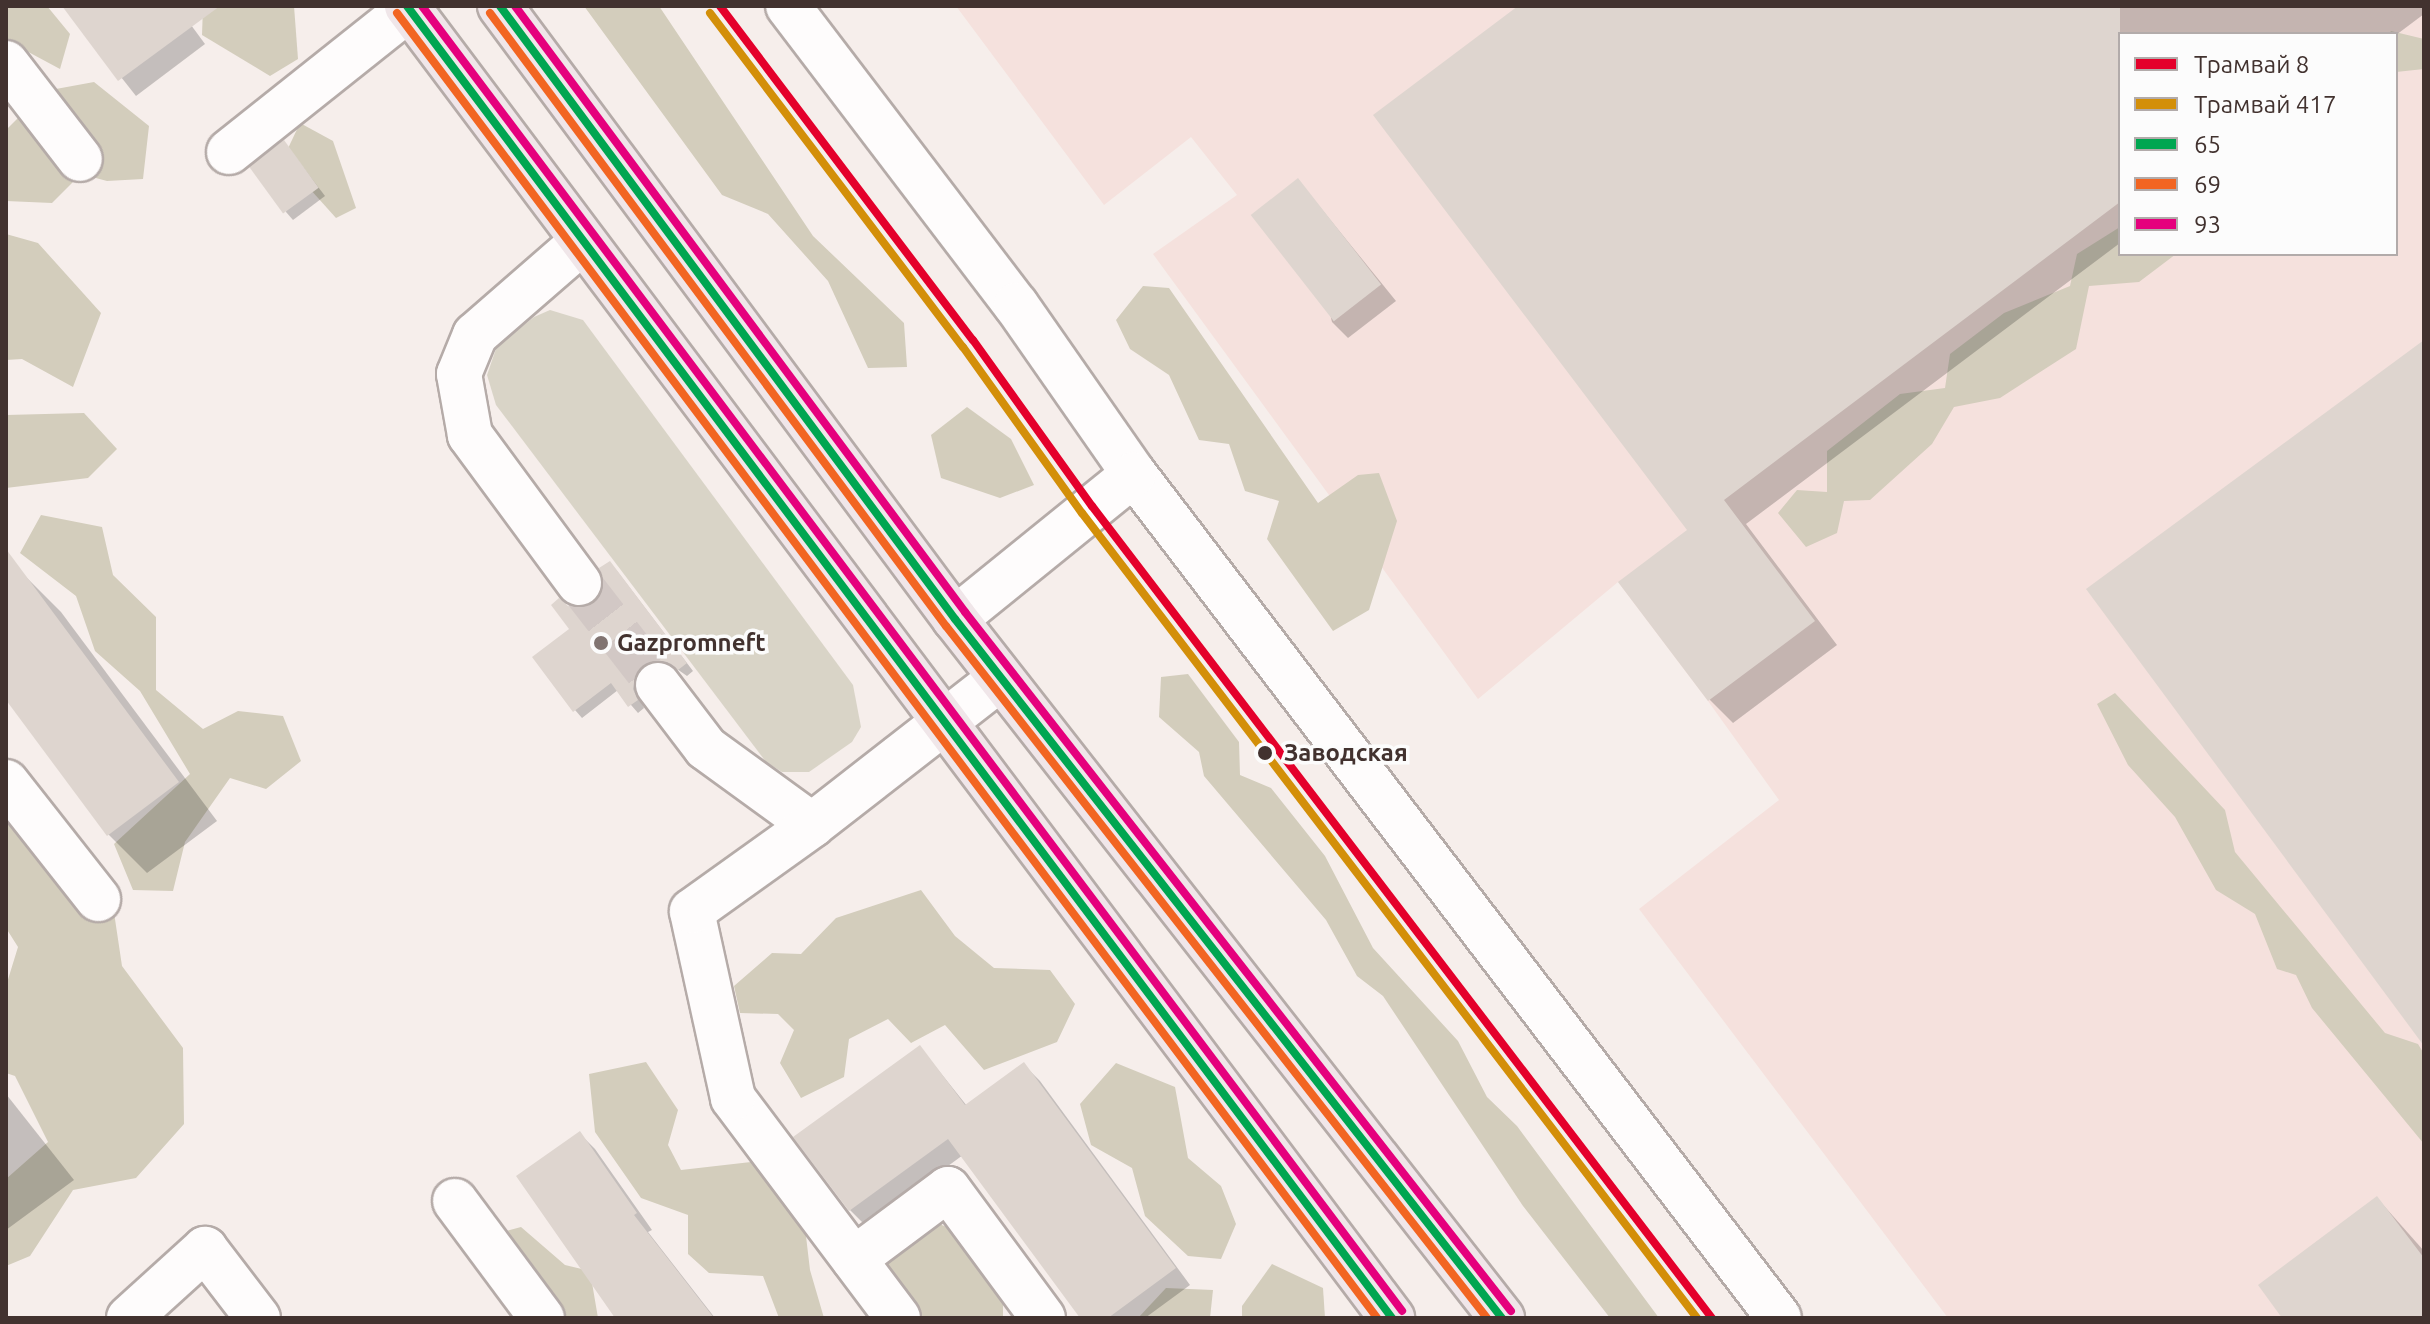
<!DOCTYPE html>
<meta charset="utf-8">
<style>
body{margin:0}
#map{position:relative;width:2430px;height:1324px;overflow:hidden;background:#f6eeeb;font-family:Ubuntu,sans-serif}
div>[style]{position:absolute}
.built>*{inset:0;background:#f5e1dd}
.green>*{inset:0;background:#d9d4c7}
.forest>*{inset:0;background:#d3cdbc}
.shadow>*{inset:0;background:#0003}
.building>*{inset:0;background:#ded5cf;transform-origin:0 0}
.minor-tunnel>*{height:44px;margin-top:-22px;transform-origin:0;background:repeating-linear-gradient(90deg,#d2c8c5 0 44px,transparent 0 66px)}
.roads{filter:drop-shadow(2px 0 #b5aba8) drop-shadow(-2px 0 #b5aba8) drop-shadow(0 2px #b5aba8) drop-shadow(0 -2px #b5aba8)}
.minor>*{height:44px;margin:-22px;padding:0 22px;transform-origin:22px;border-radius:22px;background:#fefcfc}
.major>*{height:44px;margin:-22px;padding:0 22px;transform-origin:22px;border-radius:22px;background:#f0e6e9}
.bus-1>*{height:8px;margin:-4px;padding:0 4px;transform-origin:4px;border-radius:4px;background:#00a651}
.bus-2>*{height:8px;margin:-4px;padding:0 4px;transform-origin:4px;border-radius:4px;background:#f26522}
.bus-3>*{height:8px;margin:-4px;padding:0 4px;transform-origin:4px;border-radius:4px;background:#e5007d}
.tram-1>*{height:8px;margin:-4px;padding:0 4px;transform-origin:4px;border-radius:4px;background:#e4002b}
.tram-2>*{height:8px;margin:-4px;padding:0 4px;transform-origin:4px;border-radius:4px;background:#d38f09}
.dots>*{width:22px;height:22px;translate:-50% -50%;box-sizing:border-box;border:4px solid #fcfcfc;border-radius:50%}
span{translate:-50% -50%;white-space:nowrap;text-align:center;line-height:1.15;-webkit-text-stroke:7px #fcfcfc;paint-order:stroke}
.poi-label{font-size:24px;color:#42322f;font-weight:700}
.left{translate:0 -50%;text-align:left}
.stop-label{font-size:24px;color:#42322f;font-weight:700}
.frame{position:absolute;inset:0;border:8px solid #42322f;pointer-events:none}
.legend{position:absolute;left:2118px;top:32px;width:280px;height:224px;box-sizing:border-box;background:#fcfcfc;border:2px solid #b2abaa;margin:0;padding:10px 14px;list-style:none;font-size:24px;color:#42322f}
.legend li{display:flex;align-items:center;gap:16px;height:40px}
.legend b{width:40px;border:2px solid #b2abaa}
</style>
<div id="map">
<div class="built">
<i style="clip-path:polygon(evenodd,956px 6px,2424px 6px,2424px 1318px,1948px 1318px,1639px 909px,1779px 800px,1708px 701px,1618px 582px,1478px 699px,1153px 254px,1237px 195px,1191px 137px,1104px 205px,956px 6px,2120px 34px,2396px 34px,2396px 254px,2120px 254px,2120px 34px)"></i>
</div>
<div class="green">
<i style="clip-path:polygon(550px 310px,583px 320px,853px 685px,861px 727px,852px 742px,809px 772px,782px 772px,766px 762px,496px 405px,487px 375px,497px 346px,534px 317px)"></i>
</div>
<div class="forest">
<i style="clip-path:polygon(6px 6px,47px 6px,70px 34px,60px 69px,6px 40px)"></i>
<i style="clip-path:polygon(203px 6px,294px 6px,298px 59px,270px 76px,202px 35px)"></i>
<i style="clip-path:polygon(584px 6px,659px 6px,813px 236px,904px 323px,907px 367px,868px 368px,828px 281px,768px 214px,722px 195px)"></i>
<i style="clip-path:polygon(2391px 31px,2424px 39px,2424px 69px,2396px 72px,2396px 34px,2389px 34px)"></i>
<i style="clip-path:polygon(94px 82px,149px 126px,143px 179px,107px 181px,81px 174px,52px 203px,6px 201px,6px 130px,45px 91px)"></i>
<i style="clip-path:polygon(300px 123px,333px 141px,356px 208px,336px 218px,283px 159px)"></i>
<i style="clip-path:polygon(2120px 227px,2120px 254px,2176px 254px,2139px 282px,2089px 286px,2076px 349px,2000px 398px,1954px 407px,1932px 444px,1870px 500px,1844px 501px,1837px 533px,1806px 547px,1778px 513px,1797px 490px,1827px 492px,1827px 451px,1900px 394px,1945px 388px,1950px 354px,2004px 313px,2070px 286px,2077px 254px)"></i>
<i style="clip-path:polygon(6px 234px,38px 243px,101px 313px,73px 387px,22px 359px,6px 360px)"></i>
<i style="clip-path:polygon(1143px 286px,1169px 288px,1318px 503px,1358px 475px,1379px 473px,1397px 521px,1369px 610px,1333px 631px,1267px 539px,1279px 501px,1245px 491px,1229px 444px,1199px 440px,1169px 375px,1130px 349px,1116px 320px)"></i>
<i style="clip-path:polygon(967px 407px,1011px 439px,1034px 485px,1000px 498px,941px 478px,931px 435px)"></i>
<i style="clip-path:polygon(84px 413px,117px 449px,88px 478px,6px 488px,6px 415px)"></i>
<i style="clip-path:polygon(41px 515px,102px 527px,113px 575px,156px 617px,156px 690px,203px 729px,238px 711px,283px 716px,301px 761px,266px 789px,230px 778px,185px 842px,173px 891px,133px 890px,114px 844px,190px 774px,140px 691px,95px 651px,76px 596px,20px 553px)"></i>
<i style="clip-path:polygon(1188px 674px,1239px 742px,1240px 775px,1271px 788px,1325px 856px,1373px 948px,1458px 1041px,1487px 1097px,1517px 1126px,1659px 1318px,1610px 1318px,1523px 1206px,1383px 996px,1357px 976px,1326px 920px,1204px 776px,1199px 752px,1159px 717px,1161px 677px)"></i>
<i style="clip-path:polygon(2115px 693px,2225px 810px,2235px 852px,2385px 1033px,2418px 1044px,2424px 1054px,2424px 1144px,2312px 1008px,2296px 975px,2277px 969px,2255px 914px,2216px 890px,2175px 817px,2128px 765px,2097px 704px)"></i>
<i style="clip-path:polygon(6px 801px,55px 807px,109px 879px,122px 966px,183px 1048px,184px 1124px,136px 1178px,73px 1190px,30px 1256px,6px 1266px,6px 1179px,48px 1142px,15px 1076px,6px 1073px,6px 986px,18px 947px,6px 928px)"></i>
<i style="clip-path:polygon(921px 890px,955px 936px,994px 968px,1050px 970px,1075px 1004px,1057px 1042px,984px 1070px,945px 1025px,911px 1043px,888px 1019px,849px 1039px,844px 1077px,801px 1098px,780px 1063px,794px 1030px,778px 1014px,740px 1013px,734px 986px,772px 953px,801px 954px,836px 918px)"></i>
<i style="clip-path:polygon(646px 1062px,678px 1110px,668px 1145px,681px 1170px,751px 1162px,804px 1219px,810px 1270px,824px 1318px,779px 1318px,763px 1276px,709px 1273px,688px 1254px,688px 1215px,641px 1198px,595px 1132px,589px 1074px)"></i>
<i style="clip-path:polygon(1116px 1063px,1175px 1087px,1188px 1158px,1221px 1186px,1236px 1224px,1221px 1259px,1188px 1256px,1145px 1216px,1132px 1168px,1091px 1145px,1080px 1104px)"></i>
<i style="clip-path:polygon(896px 1207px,952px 1229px,1003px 1297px,1003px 1318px,909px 1318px,879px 1277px)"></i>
<i style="clip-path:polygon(521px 1227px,565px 1265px,590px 1271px,598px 1318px,527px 1318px,499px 1233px)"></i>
<i style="clip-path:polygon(1272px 1264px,1323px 1288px,1325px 1318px,1242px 1318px,1242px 1306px)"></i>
<i style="clip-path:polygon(1166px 1288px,1213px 1290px,1210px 1318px,1138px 1318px)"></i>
</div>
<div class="shadow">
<i style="clip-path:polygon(65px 6px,177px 6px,205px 44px,136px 96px)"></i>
<i style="clip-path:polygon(1521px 6px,2424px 6px,2424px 14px,2396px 35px,2120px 34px,2120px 243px,1746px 524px,1837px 645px,1733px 723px,1710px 700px,1690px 531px)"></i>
<i style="clip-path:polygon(291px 151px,325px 196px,293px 220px,286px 212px)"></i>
<i style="clip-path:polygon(1298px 180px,1396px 301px,1348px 338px,1332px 322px)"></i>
<i style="clip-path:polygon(617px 571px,693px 671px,687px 676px,677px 669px,664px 667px,642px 684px,640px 698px,644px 708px,638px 713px,618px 690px,582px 718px,575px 710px,572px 629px,567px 607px,581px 610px,596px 604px)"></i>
<i style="clip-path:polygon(22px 573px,61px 612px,217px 821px,147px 873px,108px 834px,6px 697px,6px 585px)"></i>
<i style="clip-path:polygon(920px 1047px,967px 1106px,1024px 1065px,1040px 1081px,1190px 1285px,1145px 1318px,1083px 1318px,963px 1155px,866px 1226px,850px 1210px)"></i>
<i style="clip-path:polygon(6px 1094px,74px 1180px,6px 1230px)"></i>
<i style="clip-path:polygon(579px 1133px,595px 1149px,652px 1230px,648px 1232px,715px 1318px,616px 1318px)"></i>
<i style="clip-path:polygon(2377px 1198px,2424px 1251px,2424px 1318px,2285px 1318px)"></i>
</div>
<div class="building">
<i style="clip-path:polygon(62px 6px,220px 6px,118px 81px)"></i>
<i style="clip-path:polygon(1518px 6px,2120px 6px,2120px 202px,1724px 500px,1815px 621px,1708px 701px,1618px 582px,1687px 530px,1373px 115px)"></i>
<i style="left:284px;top:140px;width:59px;height:44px;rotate:54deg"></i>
<i style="left:1298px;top:178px;width:135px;height:60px;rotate:52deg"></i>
<i style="clip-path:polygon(2424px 340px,2424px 1046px,2086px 589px)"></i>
<i style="clip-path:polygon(6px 549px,179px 782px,107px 836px,6px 700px)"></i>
<i style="clip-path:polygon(610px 561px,687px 663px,678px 670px,667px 662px,656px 660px,644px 665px,635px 676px,633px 689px,638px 700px,628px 707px,611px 683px,573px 712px,532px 657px,569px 629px,551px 605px,559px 598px,568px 606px,581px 608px,594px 603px,602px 594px,604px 581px,599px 568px)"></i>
<i style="clip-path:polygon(920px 1045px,965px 1105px,1024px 1062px,1176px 1268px,1108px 1318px,1080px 1318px,948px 1139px,849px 1211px,793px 1137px)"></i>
<i style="clip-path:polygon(580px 1131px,637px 1213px,634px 1215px,714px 1318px,615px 1318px,516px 1176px)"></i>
<i style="clip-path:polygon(2377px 1196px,2424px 1258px,2424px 1318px,2282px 1318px,2258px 1285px)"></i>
</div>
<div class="minor-tunnel">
<i style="left:579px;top:583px;width:129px;rotate:52.2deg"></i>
</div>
<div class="roads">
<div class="minor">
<i style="left:788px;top:6px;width:376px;rotate:52.7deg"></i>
<i style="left:1016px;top:305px;width:206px;rotate:55.1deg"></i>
<i style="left:1134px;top:474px;width:1062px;rotate:52.61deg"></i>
<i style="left:6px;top:63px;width:121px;rotate:52.4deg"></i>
<i style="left:229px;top:152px;width:230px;rotate:-38.5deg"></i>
<i style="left:579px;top:583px;width:184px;rotate:-126.4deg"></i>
<i style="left:470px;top:435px;width:62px;rotate:-100.2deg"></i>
<i style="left:459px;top:374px;width:42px;rotate:-67.7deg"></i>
<i style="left:475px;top:335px;width:140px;rotate:-41deg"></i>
<i style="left:955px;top:619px;width:230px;rotate:-39deg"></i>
<i style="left:658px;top:685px;width:79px;rotate:52.7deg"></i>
<i style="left:706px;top:748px;width:131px;rotate:36deg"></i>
<i style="left:6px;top:782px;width:149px;rotate:51.8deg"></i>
<i style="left:455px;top:1201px;width:146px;rotate:53.4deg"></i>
<i style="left:854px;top:1259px;width:117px;rotate:-36.7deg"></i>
<i style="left:948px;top:1189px;width:160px;rotate:53.6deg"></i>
<i style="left:129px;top:1318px;width:103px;rotate:-42.2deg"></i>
<i style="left:205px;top:1249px;width:87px;rotate:52.5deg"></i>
<i style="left:898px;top:1318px;width:275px;rotate:-126.9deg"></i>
<i style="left:733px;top:1098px;width:191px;rotate:-102.4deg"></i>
<i style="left:692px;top:911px;width:148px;rotate:-35.6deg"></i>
<i style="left:812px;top:825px;width:239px;rotate:-37.9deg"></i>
</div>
<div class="major">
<i style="left:407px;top:6px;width:1641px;rotate:53.1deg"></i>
<i style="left:500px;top:6px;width:763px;rotate:53.42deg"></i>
<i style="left:955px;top:619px;width:888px;rotate:51.96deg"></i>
</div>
</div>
<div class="bus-1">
<i style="left:407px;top:6px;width:1641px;rotate:53.1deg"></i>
<i style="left:500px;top:6px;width:763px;rotate:53.42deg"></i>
<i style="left:955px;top:619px;width:888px;rotate:51.96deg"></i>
</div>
<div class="bus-2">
<i style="left:397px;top:13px;width:1632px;rotate:53.09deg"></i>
<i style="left:490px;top:13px;width:764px;rotate:53.36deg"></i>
<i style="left:946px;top:626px;width:878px;rotate:51.98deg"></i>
</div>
<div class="bus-3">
<i style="left:422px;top:6px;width:1632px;rotate:53.09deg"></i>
<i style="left:515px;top:6px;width:755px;rotate:53.4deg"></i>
<i style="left:965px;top:612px;width:887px;rotate:52.01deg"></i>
</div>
<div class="tram-1">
<i style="left:720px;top:6px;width:419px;rotate:52.9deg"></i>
<i style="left:973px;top:340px;width:204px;rotate:54.4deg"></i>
<i style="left:1092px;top:506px;width:1022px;rotate:52.64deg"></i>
</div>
<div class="tram-2">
<i style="left:710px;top:13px;width:419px;rotate:52.9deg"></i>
<i style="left:963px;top:347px;width:204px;rotate:54.4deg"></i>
<i style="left:1082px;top:513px;width:1013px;rotate:52.62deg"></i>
</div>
<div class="dots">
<i style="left:601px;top:643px;background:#817471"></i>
<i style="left:1265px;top:753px;background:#42322f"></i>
</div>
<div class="poi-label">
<span class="left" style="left:617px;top:643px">Gazpromneft</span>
</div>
<div class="stop-label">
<span class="left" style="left:1284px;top:753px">Заводская</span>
</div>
<div class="frame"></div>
<ul class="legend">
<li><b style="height:10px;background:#e4002b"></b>Трамвай 8</li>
<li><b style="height:10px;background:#d38f09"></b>Трамвай 417</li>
<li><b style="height:10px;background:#00a651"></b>65</li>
<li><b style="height:10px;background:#f26522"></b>69</li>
<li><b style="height:10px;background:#e5007d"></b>93</li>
</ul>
</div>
